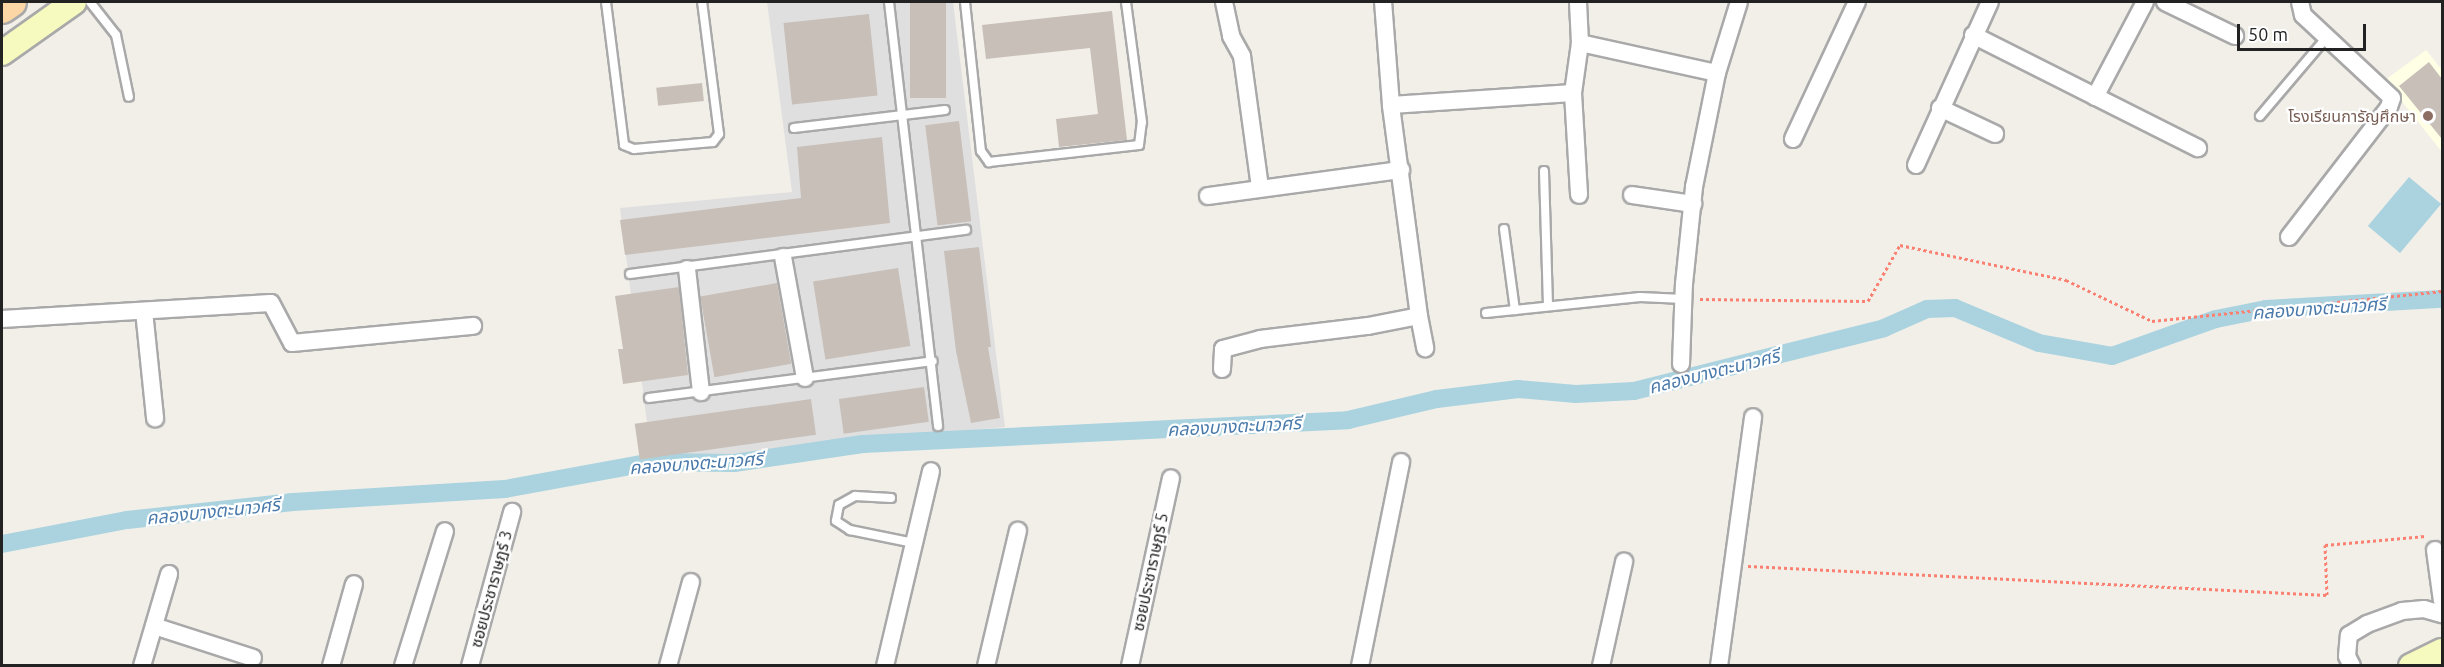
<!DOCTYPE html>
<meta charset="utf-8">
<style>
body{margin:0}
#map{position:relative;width:2444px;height:667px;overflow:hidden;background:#f2efe9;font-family:Ubuntu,"Noto Sans Thai",sans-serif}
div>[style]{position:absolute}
.residential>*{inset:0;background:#e0dfdf}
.education>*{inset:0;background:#ffffe5}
.water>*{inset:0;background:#aad3df;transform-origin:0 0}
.canal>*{height:18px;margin:-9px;padding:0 9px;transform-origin:9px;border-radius:9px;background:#aad3df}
.building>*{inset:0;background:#c7bfb8;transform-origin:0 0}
.path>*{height:3px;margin-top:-1.5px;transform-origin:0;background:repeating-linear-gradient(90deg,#fa8072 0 3px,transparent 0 6px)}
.roads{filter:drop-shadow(2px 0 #a9a9a9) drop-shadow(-2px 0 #a9a9a9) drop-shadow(0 2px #a9a9a9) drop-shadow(0 -2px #a9a9a9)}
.service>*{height:8px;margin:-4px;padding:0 4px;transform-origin:4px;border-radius:4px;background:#fff}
.minor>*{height:16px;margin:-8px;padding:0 8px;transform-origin:8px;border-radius:8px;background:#fff}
.secondary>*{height:24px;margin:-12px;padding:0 12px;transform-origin:12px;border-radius:12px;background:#f7fabf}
.primary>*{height:27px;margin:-13.5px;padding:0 13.5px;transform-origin:13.5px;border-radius:13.5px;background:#fcd6a4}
.dots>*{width:16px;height:16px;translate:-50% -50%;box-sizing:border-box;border:3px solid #fff;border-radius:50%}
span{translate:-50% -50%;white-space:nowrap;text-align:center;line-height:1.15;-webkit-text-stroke:4.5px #fff;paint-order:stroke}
.education-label{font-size:16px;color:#785e54}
.right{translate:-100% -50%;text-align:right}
.street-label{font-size:16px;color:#222}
.water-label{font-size:18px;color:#4a7aab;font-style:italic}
.frame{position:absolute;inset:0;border:3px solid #222;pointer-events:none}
.scale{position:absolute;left:2237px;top:24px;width:129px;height:27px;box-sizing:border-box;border:3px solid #222;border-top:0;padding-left:8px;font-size:18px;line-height:21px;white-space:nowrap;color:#222;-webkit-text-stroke:4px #fff;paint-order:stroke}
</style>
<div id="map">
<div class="residential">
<i style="clip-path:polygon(767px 2px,953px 2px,1005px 427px,652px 462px,620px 208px,792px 192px)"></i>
</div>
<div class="education">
<i style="clip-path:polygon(2426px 50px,2442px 70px,2442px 152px,2385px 80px)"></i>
</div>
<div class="water">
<i style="left:2409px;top:177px;width:42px;height:64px;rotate:40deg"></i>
</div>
<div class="canal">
<i style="left:2px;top:544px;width:127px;rotate:-10.9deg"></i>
<i style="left:127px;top:520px;width:167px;rotate:-6.2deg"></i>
<i style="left:293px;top:502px;width:212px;rotate:-3.5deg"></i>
<i style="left:505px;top:489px;width:149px;rotate:-10.4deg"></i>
<i style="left:652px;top:462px;width:82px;rotate:0.7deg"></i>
<i style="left:734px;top:463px;width:130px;rotate:-8.4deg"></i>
<i style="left:863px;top:444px;width:486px;rotate:-2.8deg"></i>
<i style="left:1348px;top:420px;width:91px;rotate:-13.3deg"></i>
<i style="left:1437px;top:399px;width:82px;rotate:-7deg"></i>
<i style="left:1518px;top:389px;width:58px;rotate:4.9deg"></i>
<i style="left:1576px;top:394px;width:58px;rotate:-3deg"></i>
<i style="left:1634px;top:391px;width:258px;rotate:-14.1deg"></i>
<i style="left:1884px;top:328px;width:47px;rotate:-23.8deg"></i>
<i style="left:1927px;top:309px;width:28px;rotate:-2deg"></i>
<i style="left:1955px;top:308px;width:91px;rotate:22.6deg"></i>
<i style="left:2039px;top:343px;width:74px;rotate:10.1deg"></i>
<i style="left:2112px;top:356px;width:110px;rotate:-19.6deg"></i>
<i style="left:2216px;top:319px;width:51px;rotate:-11.3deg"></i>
<i style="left:2266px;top:309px;width:176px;rotate:-3.3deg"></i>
</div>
<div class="building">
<i style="left:910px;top:2px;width:36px;height:96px"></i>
<i style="clip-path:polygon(1112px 11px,1127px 140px,1059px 147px,1056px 119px,1098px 114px,1090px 48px,986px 59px,982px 25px)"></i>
<i style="left:869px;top:14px;width:82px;height:86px;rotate:84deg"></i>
<i style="clip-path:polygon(2429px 62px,2442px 79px,2442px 139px,2399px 86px)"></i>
<i style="left:702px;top:83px;width:18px;height:46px;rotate:84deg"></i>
<i style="left:959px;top:121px;width:101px;height:34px;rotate:83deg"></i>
<i style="clip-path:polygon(882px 137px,890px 223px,625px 255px,620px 220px,801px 198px,797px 147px)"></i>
<i style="clip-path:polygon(979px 247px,991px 347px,988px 347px,1000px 418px,971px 423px,956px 351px,944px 251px)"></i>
<i style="left:898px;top:268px;width:79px;height:86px;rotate:81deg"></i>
<i style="left:777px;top:283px;width:82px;height:78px;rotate:80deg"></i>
<i style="clip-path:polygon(679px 287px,688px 375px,623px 384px,618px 349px,623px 349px,615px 296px)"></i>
<i style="left:924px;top:387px;width:35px;height:86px;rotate:82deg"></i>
<i style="left:811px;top:399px;width:36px;height:178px;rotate:82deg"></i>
</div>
<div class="path">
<i style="left:1700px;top:299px;width:168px;rotate:0.7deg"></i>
<i style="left:1868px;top:301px;width:64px;rotate:-60.3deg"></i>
<i style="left:1900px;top:245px;width:170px;rotate:11.9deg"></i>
<i style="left:2066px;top:280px;width:95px;rotate:25.5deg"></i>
<i style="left:2152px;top:321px;width:292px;rotate:-5.9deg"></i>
<i style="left:1748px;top:566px;width:580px;rotate:2.87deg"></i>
<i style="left:2327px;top:595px;width:50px;rotate:-92.3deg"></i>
<i style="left:2325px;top:545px;width:101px;rotate:-5.1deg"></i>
</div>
<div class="roads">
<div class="service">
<i style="left:90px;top:2px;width:42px;rotate:51.8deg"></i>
<i style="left:116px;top:35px;width:63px;rotate:78.2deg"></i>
<i style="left:606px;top:2px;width:144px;rotate:82.8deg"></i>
<i style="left:624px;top:145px;width:11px;rotate:22deg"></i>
<i style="left:634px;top:149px;width:79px;rotate:-5.1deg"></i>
<i style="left:713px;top:142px;width:10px;rotate:-53deg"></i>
<i style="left:719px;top:134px;width:133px;rotate:-97.3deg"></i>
<i style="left:889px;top:2px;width:427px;rotate:83.4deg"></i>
<i style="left:965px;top:2px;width:150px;rotate:83.9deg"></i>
<i style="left:981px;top:151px;width:14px;rotate:54deg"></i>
<i style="left:989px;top:162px;width:151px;rotate:-6.5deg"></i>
<i style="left:1139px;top:145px;width:23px;rotate:-83deg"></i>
<i style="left:1142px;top:122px;width:121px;rotate:-97.6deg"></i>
<i style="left:2260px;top:116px;width:104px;rotate:-49.7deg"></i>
<i style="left:794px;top:128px;width:152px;rotate:-6.8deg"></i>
<i style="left:1544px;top:171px;width:135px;rotate:88.3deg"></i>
<i style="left:1504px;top:229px;width:82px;rotate:82.3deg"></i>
<i style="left:630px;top:274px;width:339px;rotate:-7.5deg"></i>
<i style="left:1486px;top:313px;width:155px;rotate:-5.9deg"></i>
<i style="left:1640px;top:297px;width:44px;rotate:2.6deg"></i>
<i style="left:649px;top:398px;width:286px;rotate:-7.4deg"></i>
<i style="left:891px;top:498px;width:36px;rotate:-177deg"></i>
<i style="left:855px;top:496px;width:18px;rotate:151deg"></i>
<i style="left:839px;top:505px;width:16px;rotate:101deg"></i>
<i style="left:836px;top:521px;width:17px;rotate:33deg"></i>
<i style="left:850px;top:530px;width:65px;rotate:11.5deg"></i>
</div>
<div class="minor">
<i style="left:1224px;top:2px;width:35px;rotate:78deg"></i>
<i style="left:1231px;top:36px;width:23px;rotate:61deg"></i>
<i style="left:1242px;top:56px;width:133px;rotate:82.2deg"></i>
<i style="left:2165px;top:2px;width:78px;rotate:25.9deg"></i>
<i style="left:1973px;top:35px;width:252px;rotate:26.7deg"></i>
<i style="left:1580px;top:43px;width:140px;rotate:12.4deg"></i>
<i style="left:1573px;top:93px;width:102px;rotate:86.6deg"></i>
<i style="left:2095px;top:97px;width:107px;rotate:-62.2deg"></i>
<i style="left:1391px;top:105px;width:182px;rotate:-3.8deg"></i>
<i style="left:1573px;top:93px;width:50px;rotate:-82deg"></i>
<i style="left:1580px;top:43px;width:41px;rotate:-92.8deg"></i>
<i style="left:1940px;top:108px;width:61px;rotate:25.3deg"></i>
<i style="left:1793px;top:139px;width:151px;rotate:-65deg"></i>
<i style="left:1916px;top:165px;width:179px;rotate:-65.6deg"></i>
<i style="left:1632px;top:195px;width:62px;rotate:8.4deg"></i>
<i style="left:1208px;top:196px;width:195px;rotate:-7.7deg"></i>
<i style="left:2289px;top:237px;width:164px;rotate:-52.4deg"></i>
<i style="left:2389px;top:107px;width:9px;rotate:-72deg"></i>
<i style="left:2392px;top:98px;width:122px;rotate:-137deg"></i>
<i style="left:2303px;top:15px;width:13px;rotate:-103deg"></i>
<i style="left:783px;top:257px;width:123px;rotate:79.7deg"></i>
<i style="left:687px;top:269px;width:124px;rotate:83.5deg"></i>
<i style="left:144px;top:311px;width:108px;rotate:84.1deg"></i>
<i style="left:1419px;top:316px;width:33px;rotate:79deg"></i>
<i style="left:2px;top:319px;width:269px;rotate:-3.4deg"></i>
<i style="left:271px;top:303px;width:45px;rotate:62.3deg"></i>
<i style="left:292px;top:343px;width:182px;rotate:-5.4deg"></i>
<i style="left:1681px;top:364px;width:80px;rotate:-87.9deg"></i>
<i style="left:1684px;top:284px;width:98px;rotate:-84.1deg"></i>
<i style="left:1694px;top:187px;width:116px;rotate:-78.6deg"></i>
<i style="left:1717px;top:73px;width:74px;rotate:-72.8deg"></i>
<i style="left:1222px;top:369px;width:20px;rotate:-87deg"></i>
<i style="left:1223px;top:349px;width:38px;rotate:-15deg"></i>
<i style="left:1260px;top:339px;width:109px;rotate:-6.9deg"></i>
<i style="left:1368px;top:326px;width:52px;rotate:-11.1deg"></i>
<i style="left:1419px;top:316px;width:213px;rotate:-97.6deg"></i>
<i style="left:1391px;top:105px;width:103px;rotate:-94.4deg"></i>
<i style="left:2435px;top:550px;width:51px;rotate:82.2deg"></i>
<i style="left:154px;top:626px;width:104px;rotate:17.9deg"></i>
<i style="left:142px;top:666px;width:96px;rotate:-73.6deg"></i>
<i style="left:331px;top:666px;width:85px;rotate:-74.3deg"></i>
<i style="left:403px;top:666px;width:141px;rotate:-72.7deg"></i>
<i style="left:470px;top:666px;width:160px;rotate:-74.7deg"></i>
<i style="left:668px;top:666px;width:87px;rotate:-74.7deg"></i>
<i style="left:885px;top:666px;width:200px;rotate:-76.7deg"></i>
<i style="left:986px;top:666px;width:139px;rotate:-76.7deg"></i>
<i style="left:1130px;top:666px;width:192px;rotate:-77.7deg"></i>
<i style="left:1360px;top:666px;width:208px;rotate:-78.6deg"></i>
<i style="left:1601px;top:666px;width:107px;rotate:-77.5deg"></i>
<i style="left:1719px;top:666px;width:251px;rotate:-82.2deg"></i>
<i style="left:2352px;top:666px;width:11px;rotate:-117deg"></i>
<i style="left:2347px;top:656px;width:21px;rotate:-85deg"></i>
<i style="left:2349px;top:635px;width:21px;rotate:-31deg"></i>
<i style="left:2367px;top:624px;width:37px;rotate:-20deg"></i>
<i style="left:2402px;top:611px;width:22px;rotate:-5deg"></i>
<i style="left:2424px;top:609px;width:19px;rotate:16deg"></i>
</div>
<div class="secondary">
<i style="left:2px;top:53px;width:88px;rotate:-35.3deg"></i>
<i style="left:2411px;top:666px;width:34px;rotate:-26deg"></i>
</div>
<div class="primary">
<i style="left:2px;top:9px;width:12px;rotate:-35deg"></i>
</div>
</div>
<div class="dots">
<i style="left:2428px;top:116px;background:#8d6e63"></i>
</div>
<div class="education-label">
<span class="right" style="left:2416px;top:116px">โรงเรียนการัญศึกษา</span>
</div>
<div class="street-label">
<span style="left:1150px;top:572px;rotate:-78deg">ซอยประชาราษฏร์ 5</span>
<span style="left:491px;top:589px;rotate:-75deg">ซอยประชาราษฏร์ 3</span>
</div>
<div class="water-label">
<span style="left:2319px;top:308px;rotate:-4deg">คลองบางตะนาวศรี</span>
<span style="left:1714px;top:371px;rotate:-14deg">คลองบางตะนาวศรี</span>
<span style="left:1234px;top:426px;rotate:-3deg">คลองบางตะนาวศรี</span>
<span style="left:696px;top:463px;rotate:-4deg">คลองบางตะนาวศรี</span>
<span style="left:213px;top:511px;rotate:-6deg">คลองบางตะนาวศรี</span>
</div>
<div class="frame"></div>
<div class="scale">50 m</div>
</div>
